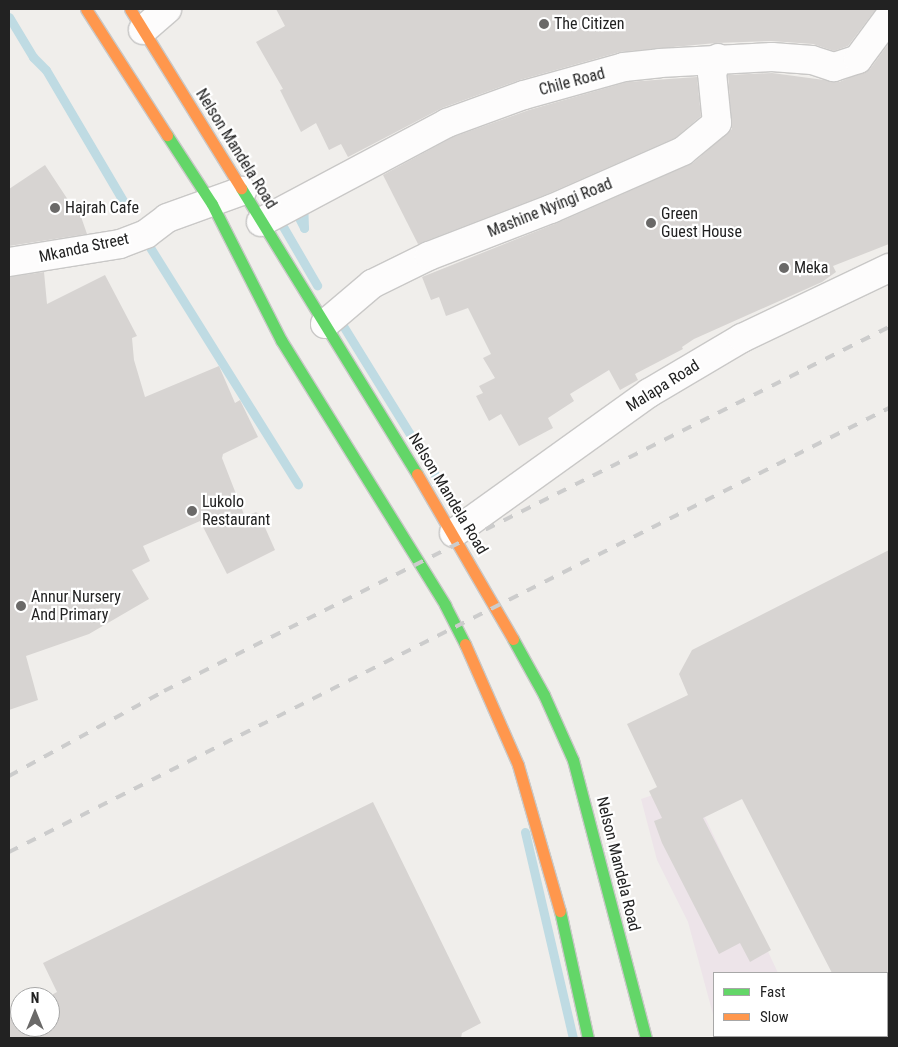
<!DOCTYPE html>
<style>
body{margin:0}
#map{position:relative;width:898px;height:1047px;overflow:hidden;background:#f0eeeb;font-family:"Roboto Condensed",sans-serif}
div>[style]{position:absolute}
.industrial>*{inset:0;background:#ede4e9}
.stream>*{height:9px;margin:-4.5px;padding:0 4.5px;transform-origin:4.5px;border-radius:4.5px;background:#bfdbe3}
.building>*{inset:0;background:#d7d4d2}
.roads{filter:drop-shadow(1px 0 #c9c8c7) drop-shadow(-1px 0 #c9c8c7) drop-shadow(0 1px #c9c8c7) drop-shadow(0 -1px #c9c8c7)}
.street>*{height:28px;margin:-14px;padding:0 14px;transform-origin:14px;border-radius:14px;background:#fdfcfc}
.fast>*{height:11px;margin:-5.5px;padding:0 5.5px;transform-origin:5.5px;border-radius:5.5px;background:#63d668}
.slow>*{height:11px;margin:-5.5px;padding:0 5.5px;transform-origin:5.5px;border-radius:5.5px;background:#ff974d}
.rail>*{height:4px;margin-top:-2px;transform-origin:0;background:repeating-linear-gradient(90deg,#ccc 0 10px,transparent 0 20px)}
.dots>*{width:14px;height:14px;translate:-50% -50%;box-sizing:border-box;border:2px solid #fff;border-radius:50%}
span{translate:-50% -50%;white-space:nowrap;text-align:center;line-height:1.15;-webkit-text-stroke:4.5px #fff;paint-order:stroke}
.poi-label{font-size:16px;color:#222}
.left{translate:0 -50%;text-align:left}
.street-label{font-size:16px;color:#222}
.frame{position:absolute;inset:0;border:10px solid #222;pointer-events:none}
.legend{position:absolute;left:713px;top:972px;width:175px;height:65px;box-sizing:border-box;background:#fff;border:1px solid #a7a7a7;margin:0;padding:6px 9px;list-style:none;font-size:15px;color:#222}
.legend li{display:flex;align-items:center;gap:10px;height:25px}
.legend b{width:25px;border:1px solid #a7a7a7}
.north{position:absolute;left:10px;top:987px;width:50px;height:50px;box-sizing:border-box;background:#fff;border:1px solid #a7a7a7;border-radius:50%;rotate:0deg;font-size:14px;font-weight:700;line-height:20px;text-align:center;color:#222}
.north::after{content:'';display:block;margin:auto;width:18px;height:22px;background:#6a6968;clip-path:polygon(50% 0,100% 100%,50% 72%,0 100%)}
</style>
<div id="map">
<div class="industrial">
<i style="clip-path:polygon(689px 783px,778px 973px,714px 973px,714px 1018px,688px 922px,657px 860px,641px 799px)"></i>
</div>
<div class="stream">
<i style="left:9px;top:17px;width:47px;rotate:59deg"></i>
<i style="left:33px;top:57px;width:18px;rotate:45deg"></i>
<i style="left:46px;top:70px;width:158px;rotate:59.5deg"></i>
<i style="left:292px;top:211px;width:3px;rotate:-18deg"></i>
<i style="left:295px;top:210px;width:20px;rotate:63deg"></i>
<i style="left:304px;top:228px;width:23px;rotate:-92deg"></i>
<i style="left:278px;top:218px;width:78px;rotate:59.8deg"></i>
<i style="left:146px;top:241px;width:287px;rotate:58deg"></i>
<i style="left:337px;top:316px;width:238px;rotate:58.3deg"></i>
<i style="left:525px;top:832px;width:212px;rotate:76.9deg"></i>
</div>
<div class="building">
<i style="clip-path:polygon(276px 9px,876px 9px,848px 46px,834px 51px,813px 44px,771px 41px,716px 43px,620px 52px,520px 80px,442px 108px,348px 157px,341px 144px,329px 150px,316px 123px,301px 132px,280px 90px,283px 89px,256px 42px,285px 26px)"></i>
<i style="clip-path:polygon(889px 43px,889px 244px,833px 266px,836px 272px,822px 282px,694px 339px,682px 347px,683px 349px,635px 374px,638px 380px,620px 390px,609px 370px,570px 394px,574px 401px,548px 418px,553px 428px,519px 446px,501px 414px,489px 421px,476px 396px,483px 393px,479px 386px,495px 378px,483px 358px,491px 354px,468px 308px,446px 316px,439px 297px,431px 300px,422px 277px,557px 223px,693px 163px,732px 129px,728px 75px,772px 73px,839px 82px,870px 69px)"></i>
<i style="clip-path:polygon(697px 77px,701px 116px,675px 138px,545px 195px,418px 244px,383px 175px,453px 137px,529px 110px,627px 82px)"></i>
<i style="clip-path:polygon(45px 165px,74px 209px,78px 208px,87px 234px,9px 246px,9px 189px)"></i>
<i style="clip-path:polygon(44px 272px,47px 304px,105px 275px,137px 336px,132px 338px,134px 360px,145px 397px,219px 366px,235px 403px,240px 400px,258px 437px,223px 454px,222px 458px,245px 517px,256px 512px,259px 514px,275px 550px,227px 574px,200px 521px,143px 546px,150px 561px,132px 570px,149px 599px,89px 634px,26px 656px,38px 700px,9px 710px,9px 277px)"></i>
<i style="clip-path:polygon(889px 550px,889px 973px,832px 973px,742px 799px,703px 818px,771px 950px,750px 962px,740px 943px,719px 954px,662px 843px,654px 821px,662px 818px,649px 791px,657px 787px,627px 724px,688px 695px,679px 674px,692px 650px)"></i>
<i style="clip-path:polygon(373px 802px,481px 1023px,462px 1033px,461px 1038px,9px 1038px,9px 1017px,20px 1011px,20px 1027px,50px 1027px,48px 997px,57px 992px,43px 963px)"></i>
</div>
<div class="roads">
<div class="street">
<i style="left:143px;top:30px;width:32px;rotate:-41deg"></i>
<i style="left:261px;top:222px;width:211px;rotate:-28deg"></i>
<i style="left:447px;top:123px;width:82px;rotate:-20deg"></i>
<i style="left:524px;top:95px;width:104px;rotate:-15.6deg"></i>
<i style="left:624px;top:67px;width:36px;rotate:-6deg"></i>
<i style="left:660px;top:63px;width:112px;rotate:-3.1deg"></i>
<i style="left:772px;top:57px;width:40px;rotate:4.3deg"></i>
<i style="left:812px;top:60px;width:23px;rotate:18deg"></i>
<i style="left:834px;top:67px;width:25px;rotate:-18deg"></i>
<i style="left:858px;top:59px;width:52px;rotate:-53.6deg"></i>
<i style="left:9px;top:262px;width:112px;rotate:-9.2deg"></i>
<i style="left:120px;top:244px;width:28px;rotate:-21deg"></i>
<i style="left:146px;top:234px;width:26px;rotate:-37deg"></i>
<i style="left:167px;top:218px;width:80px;rotate:-19.8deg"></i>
<i style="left:325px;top:324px;width:62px;rotate:-40.4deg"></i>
<i style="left:372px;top:284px;width:64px;rotate:-26.2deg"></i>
<i style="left:429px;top:256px;width:131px;rotate:-21.1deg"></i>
<i style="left:551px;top:209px;width:144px;rotate:-23.7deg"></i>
<i style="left:683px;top:151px;width:44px;rotate:-39.5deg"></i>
<i style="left:717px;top:123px;width:50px;rotate:-95.7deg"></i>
<i style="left:712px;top:73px;width:16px;rotate:-68deg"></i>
<i style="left:454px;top:533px;width:240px;rotate:-35.7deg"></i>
<i style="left:649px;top:393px;width:108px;rotate:-30.6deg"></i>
<i style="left:742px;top:338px;width:163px;rotate:-25.5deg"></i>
</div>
<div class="fast">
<i style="left:167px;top:135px;width:82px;rotate:56.9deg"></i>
<i style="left:212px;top:204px;width:153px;rotate:63.1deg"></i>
<i style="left:281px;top:340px;width:312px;rotate:58.2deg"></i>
<i style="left:445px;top:605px;width:44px;rotate:62.9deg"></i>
<i style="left:241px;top:188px;width:336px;rotate:58.4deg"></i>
<i style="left:513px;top:639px;width:64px;rotate:61deg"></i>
<i style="left:544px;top:695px;width:71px;rotate:66deg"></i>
<i style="left:573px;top:760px;width:287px;rotate:75.3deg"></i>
<i style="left:560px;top:911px;width:130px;rotate:77.6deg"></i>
</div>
<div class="slow">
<i style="left:86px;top:9px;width:150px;rotate:57.3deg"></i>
<i style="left:130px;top:9px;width:211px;rotate:58.2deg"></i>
<i style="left:417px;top:474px;width:191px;rotate:59.8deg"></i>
<i style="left:465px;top:644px;width:132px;rotate:66.3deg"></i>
<i style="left:518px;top:765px;width:152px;rotate:74deg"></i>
</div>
</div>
<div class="rail">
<i style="left:9px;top:776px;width:177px;rotate:-28.7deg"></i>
<i style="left:164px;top:691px;width:811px;rotate:-26.66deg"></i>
<i style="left:9px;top:852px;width:986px;rotate:-26.77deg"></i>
</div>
<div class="dots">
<i style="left:544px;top:24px;background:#6a6968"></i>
<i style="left:55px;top:208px;background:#6a6968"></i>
<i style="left:651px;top:223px;background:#6a6968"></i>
<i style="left:784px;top:268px;background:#6a6968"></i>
<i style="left:192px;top:511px;background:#6a6968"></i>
<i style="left:21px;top:606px;background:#6a6968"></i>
</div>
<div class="poi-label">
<span class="left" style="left:554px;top:24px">The Citizen</span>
<span class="left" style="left:65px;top:208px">Hajrah Cafe</span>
<span class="left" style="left:661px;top:223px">Green<br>Guest House</span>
<span class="left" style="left:794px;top:268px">Meka</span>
<span class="left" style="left:202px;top:511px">Lukolo<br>Restaurant</span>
<span class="left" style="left:31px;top:606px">Annur Nursery<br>And Primary</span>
</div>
<div class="street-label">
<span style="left:572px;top:82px;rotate:-15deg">Chile Road</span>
<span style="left:236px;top:149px;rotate:58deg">Nelson Mandela Road</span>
<span style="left:550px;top:208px;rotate:-22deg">Mashine Nyingi Road</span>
<span style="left:84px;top:248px;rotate:-12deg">Mkanda Street</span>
<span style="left:663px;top:386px;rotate:-32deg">Malapa Road</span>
<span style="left:448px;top:494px;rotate:59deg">Nelson Mandela Road</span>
<span style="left:618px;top:864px;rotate:76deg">Nelson Mandela Road</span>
</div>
<div class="frame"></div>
<ul class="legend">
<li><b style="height:6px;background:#63d668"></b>Fast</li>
<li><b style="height:6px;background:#ff974d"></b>Slow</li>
</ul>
<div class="north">N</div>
</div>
